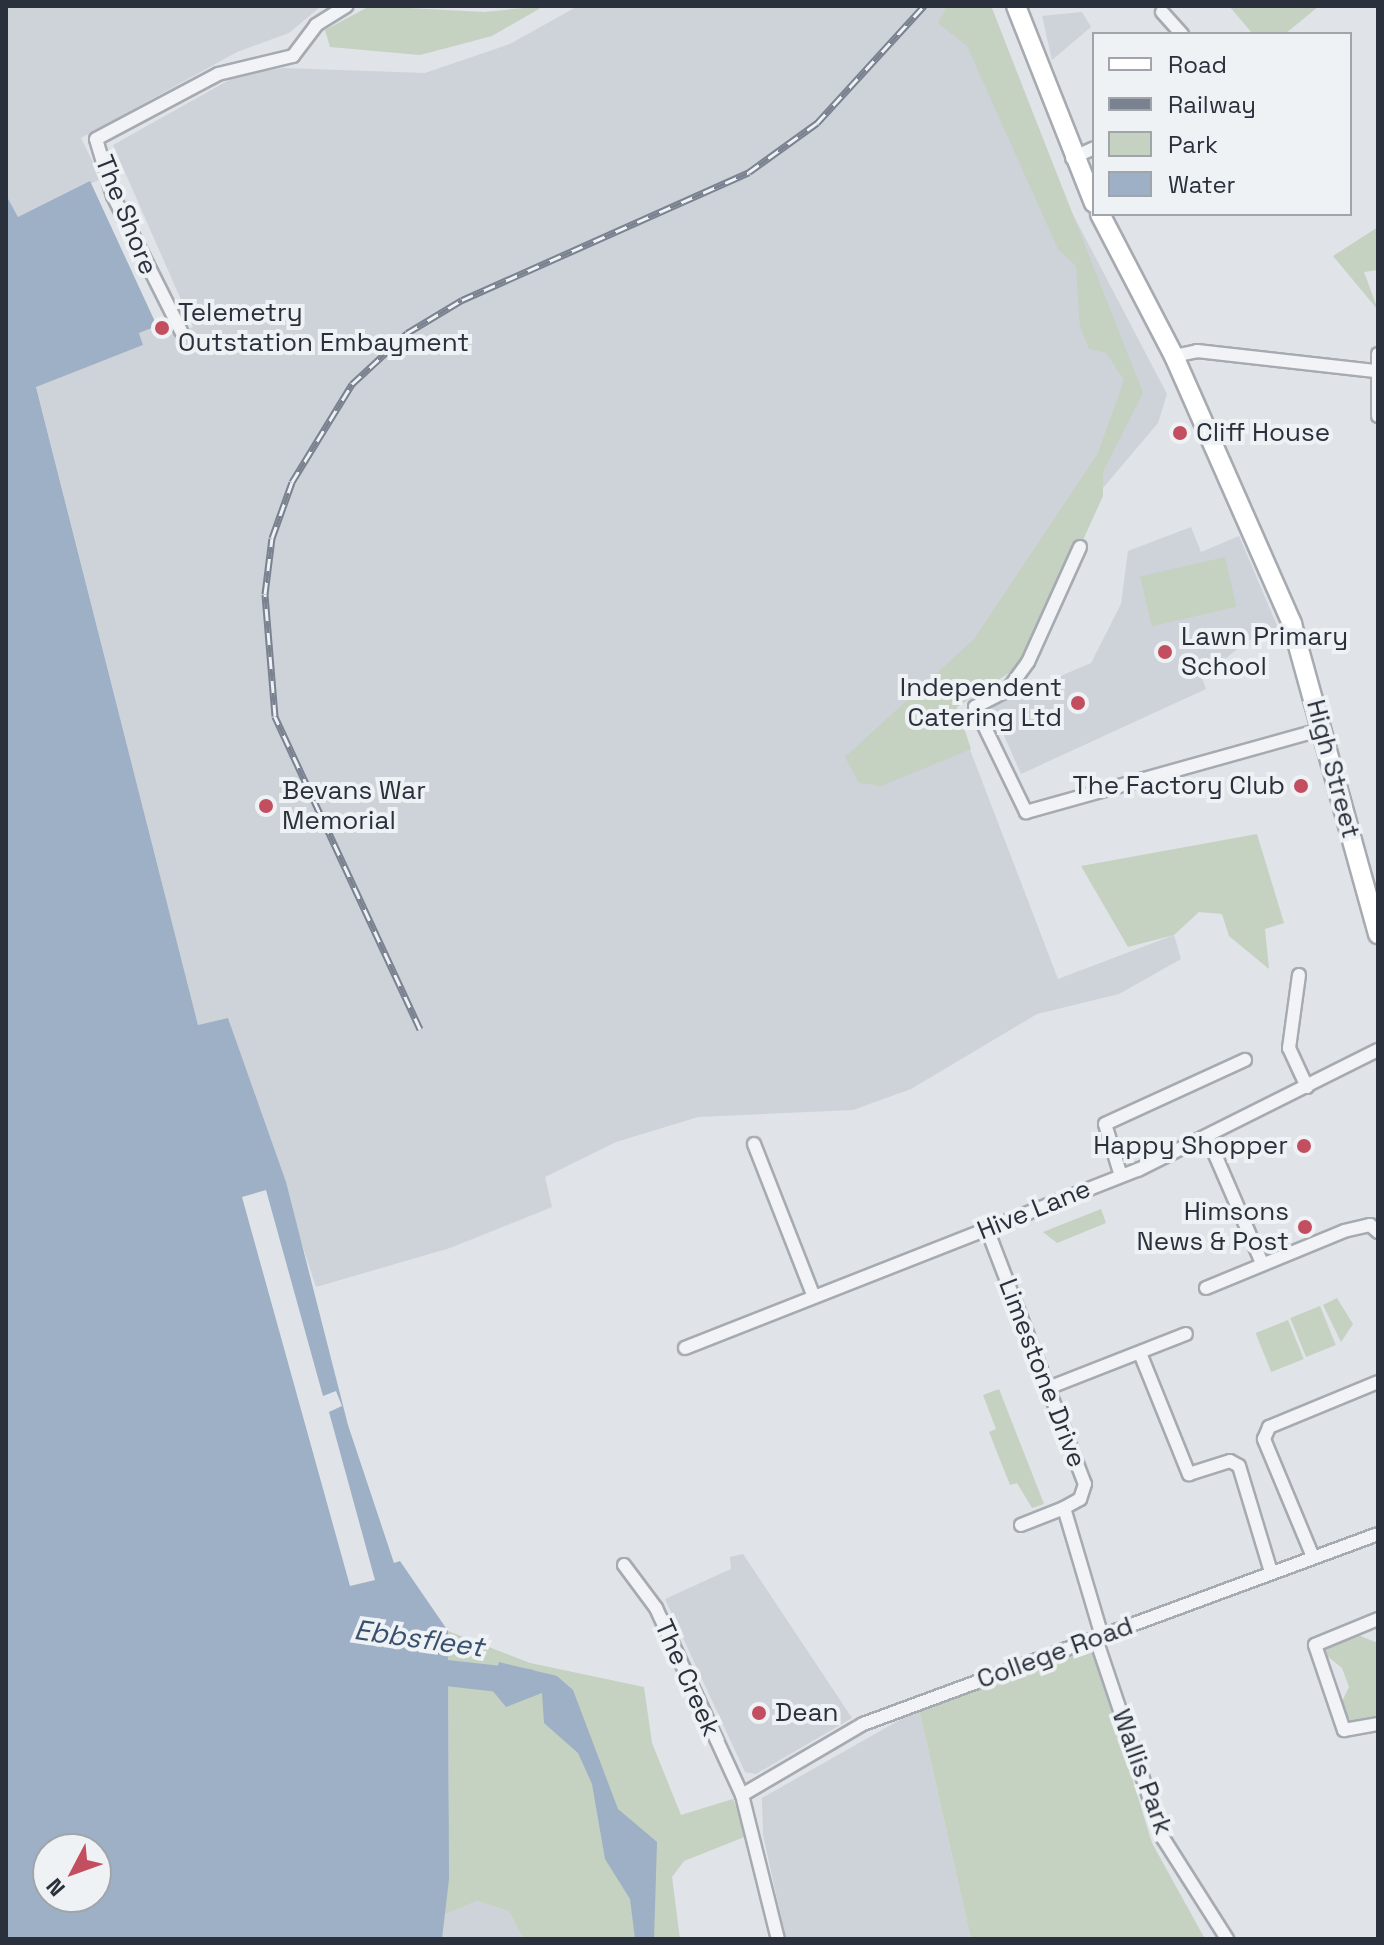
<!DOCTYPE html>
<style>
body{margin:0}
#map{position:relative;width:1384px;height:1945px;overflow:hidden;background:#e0e3e7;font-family:"Space Grotesk",sans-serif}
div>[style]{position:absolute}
.built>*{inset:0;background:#ced2d9}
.green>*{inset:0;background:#c5d1c1;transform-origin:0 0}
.water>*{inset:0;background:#9db0c5}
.pier>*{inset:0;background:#e0e3e7}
.river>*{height:26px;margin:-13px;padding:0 13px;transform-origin:13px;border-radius:13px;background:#9db0c5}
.roads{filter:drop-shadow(2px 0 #a6aab1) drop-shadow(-2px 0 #a6aab1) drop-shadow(0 2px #a6aab1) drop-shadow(0 -2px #a6aab1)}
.street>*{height:12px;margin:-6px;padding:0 6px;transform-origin:6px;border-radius:6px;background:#f2f3f6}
.secondary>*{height:18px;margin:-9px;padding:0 9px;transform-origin:9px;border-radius:9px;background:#fff}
.rail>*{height:7px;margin-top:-3.5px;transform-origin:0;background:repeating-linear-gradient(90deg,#eff2f5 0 12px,#7a8290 0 24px);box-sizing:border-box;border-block:2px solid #7a8290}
.dots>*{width:22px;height:22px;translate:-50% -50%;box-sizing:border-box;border:4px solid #eff2f5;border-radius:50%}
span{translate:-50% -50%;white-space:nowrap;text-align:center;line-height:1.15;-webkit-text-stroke:8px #eff2f5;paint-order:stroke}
.street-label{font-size:26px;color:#2a313d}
.poi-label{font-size:26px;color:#2a313d}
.left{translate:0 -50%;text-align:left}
.right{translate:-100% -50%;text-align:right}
.water-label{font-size:28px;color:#37506e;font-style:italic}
.frame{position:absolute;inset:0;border:8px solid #2a313d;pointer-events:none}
.legend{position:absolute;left:1092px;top:32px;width:260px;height:184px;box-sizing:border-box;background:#eff2f5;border:2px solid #a0a5ab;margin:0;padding:10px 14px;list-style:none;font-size:24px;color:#2a313d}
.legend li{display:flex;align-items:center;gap:16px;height:40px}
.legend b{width:40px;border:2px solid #a0a5ab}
.north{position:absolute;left:32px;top:1833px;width:80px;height:80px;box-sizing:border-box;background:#eff2f5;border:2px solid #a0a5ab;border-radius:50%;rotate:229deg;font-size:22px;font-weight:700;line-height:32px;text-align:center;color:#2a313d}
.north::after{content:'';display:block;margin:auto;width:28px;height:36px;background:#c34e60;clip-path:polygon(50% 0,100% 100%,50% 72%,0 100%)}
</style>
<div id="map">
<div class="built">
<i style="clip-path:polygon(6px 6px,321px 6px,289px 33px,237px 52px,81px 138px,101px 179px,18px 217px,6px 195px)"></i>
<i style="clip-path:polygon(578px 6px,991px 6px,1068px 205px,1167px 394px,1158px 423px,1086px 508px,954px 708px,1058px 979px,1174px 935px,1181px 959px,1119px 994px,1037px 1014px,911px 1089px,853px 1110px,698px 1117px,616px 1142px,545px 1177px,552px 1207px,450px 1248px,316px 1287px,228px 1018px,198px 1025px,36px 386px,143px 345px,139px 333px,157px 326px,165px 323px,171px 335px,193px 327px,113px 145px,238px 75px,283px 68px,425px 73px,510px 44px)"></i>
<i style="clip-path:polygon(1082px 12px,1091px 27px,1052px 60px,1042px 16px)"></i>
<i style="clip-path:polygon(1191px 527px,1201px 552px,1239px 536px,1279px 630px,1247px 641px,1202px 678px,1206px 689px,1021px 774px,991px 706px,1091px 663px,1121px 604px,1128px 551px)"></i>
<i style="clip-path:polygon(743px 1554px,852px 1718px,756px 1774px,745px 1772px,665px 1599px,731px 1569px,730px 1557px)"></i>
<i style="clip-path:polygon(919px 1709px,971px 1939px,786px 1939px,763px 1835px,762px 1798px)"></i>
<i style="clip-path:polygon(477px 1901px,509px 1911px,523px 1939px,441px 1939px,443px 1915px)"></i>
</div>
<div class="green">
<i style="clip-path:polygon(370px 6px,484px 12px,544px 6px,492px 36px,420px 55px,330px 47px,325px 30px)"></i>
<i style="clip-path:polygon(947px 6px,991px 6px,1143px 393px,1103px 472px,1103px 496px,1064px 582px,1015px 669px,957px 707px,971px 749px,881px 786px,859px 783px,845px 757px,974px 639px,1098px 453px,1124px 380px,1106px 353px,1089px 349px,1080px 327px,1076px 266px,1058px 249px,967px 46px,938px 23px)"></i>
<i style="clip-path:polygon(1229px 6px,1319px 6px,1285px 34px,1253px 34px)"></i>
<i style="clip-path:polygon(1378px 227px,1378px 270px,1364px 272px,1378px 310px,1333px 256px)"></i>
<i style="left:1225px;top:557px;width:51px;height:87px;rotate:77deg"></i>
<i style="clip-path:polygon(1257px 834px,1284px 923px,1265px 929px,1269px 969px,1229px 936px,1222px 914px,1199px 912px,1174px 935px,1128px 947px,1081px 866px)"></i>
<i style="clip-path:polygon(1101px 1209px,1106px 1223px,1057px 1243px,1043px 1232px)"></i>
<i style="clip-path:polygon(1337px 1298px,1353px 1324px,1341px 1342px,1323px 1305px)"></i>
<i style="left:1320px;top:1306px;width:42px;height:32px;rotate:68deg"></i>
<i style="left:1288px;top:1320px;width:42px;height:35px;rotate:68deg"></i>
<i style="clip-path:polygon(999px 1389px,1044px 1504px,1032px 1508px,1017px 1483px,1010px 1485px,989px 1432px,996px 1429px,983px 1395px)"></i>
<i style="clip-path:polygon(448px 1631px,530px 1663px,644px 1687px,652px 1743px,681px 1815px,733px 1799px,747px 1836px,684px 1861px,672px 1877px,680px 1939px,523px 1939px,509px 1911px,477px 1901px,443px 1915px,442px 1939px,371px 1939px,444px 1679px,449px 1825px)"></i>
<i style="clip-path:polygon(1355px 1634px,1378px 1643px,1378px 1718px,1357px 1727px,1339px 1708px,1349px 1687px,1342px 1668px,1321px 1651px)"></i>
<i style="clip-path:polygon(1092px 1647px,1152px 1843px,1205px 1939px,971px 1939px,919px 1709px)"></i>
</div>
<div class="water">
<i style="clip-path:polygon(evenodd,90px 181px,157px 326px,139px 333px,143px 345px,36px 387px,198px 1025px,228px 1018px,286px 1182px,348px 1425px,394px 1563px,400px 1561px,448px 1631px,449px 1879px,442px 1939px,6px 1939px,6px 195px,18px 217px,90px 181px,48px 1849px,96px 1849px,96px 1897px,48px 1897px,48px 1849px)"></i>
<i style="clip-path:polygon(499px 1662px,557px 1676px,573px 1690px,618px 1809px,657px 1842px,654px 1939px,635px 1939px,630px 1899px,605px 1859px,592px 1784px,578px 1753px,544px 1723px,542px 1693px,506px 1707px,492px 1690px)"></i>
</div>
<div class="pier">
<i style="clip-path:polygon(266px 1190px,323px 1396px,336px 1391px,342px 1406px,329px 1412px,375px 1580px,350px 1586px,242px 1197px)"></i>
</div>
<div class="river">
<i style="left:411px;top:1669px;width:117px;rotate:6.4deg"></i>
</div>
<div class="roads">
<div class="street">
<i style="left:1162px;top:12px;width:30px;rotate:48deg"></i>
<i style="left:1072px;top:158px;width:24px;rotate:-24deg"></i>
<i style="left:181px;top:331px;width:151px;rotate:-116.7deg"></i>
<i style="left:113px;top:196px;width:59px;rotate:-106.6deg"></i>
<i style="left:96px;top:139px;width:138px;rotate:-28deg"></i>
<i style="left:218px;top:74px;width:77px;rotate:-13.5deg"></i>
<i style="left:293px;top:56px;width:39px;rotate:-53deg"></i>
<i style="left:316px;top:25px;width:36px;rotate:-32deg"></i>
<i style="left:1378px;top:354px;width:62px;rotate:90deg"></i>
<i style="left:1174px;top:356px;width:24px;rotate:-12deg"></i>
<i style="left:1197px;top:351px;width:179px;rotate:6.4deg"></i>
<i style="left:1080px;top:547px;width:126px;rotate:114.3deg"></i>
<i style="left:1028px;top:662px;width:34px;rotate:126deg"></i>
<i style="left:1008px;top:690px;width:37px;rotate:153deg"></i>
<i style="left:975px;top:707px;width:117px;rotate:64.1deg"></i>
<i style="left:1026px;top:812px;width:308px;rotate:-15.6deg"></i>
<i style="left:1299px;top:975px;width:74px;rotate:97.8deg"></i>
<i style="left:1289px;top:1048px;width:43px;rotate:65.2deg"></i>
<i style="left:1207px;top:1136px;width:138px;rotate:66.6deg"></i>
<i style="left:754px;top:1144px;width:164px;rotate:68.6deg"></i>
<i style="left:1121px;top:1176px;width:54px;rotate:-107.1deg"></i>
<i style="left:1105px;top:1124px;width:154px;rotate:-24.6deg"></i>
<i style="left:987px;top:1229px;width:273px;rotate:69deg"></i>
<i style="left:1085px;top:1484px;width:16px;rotate:108deg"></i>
<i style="left:1080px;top:1499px;width:18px;rotate:151deg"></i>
<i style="left:1206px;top:1288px;width:149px;rotate:-22.4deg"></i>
<i style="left:1344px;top:1231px;width:27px;rotate:-13deg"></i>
<i style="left:1370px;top:1225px;width:11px;rotate:41deg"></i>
<i style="left:685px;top:1348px;width:487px;rotate:-21.5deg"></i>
<i style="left:1138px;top:1170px;width:268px;rotate:-26.6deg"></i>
<i style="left:1140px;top:1353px;width:131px;rotate:68deg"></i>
<i style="left:1189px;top:1474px;width:43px;rotate:-17.6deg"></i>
<i style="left:1230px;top:1461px;width:10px;rotate:29deg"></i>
<i style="left:1239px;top:1466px;width:111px;rotate:73.2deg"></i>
<i style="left:1048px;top:1388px;width:148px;rotate:-21.4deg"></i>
<i style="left:1021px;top:1525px;width:46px;rotate:-21.6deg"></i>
<i style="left:1064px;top:1508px;width:134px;rotate:73.5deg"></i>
<i style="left:1313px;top:1557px;width:128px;rotate:-112.6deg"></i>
<i style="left:1264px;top:1439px;width:13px;rotate:-67deg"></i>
<i style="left:1269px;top:1427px;width:118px;rotate:-22.4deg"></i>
<i style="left:624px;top:1565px;width:54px;rotate:53.3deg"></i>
<i style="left:656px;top:1608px;width:206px;rotate:65.3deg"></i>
<i style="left:742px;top:1795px;width:148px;rotate:76deg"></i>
<i style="left:1378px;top:1619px;width:68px;rotate:157.6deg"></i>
<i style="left:1315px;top:1645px;width:90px;rotate:71.2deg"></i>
<i style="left:1344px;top:1730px;width:35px;rotate:-10deg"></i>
<i style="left:1096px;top:1639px;width:210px;rotate:71.4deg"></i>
<i style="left:1163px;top:1838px;width:120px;rotate:57.6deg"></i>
<i style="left:742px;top:1795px;width:140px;rotate:-30.4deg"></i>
<i style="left:863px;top:1724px;width:549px;rotate:-20.25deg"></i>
</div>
<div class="secondary">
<i style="left:1016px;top:6px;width:212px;rotate:68.4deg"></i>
<i style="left:1100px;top:214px;width:160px;rotate:62.5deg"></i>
<i style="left:1174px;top:356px;width:293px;rotate:66.2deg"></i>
<i style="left:1292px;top:624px;width:322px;rotate:74.5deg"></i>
</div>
</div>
<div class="rail">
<i style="left:420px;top:1029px;width:345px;rotate:-114.9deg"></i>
<i style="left:275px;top:716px;width:122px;rotate:-94.7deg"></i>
<i style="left:265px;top:594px;width:56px;rotate:-82.9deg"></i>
<i style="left:272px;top:538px;width:59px;rotate:-70.3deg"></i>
<i style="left:292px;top:482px;width:115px;rotate:-58.5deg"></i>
<i style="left:352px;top:384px;width:75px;rotate:-42.8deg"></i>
<i style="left:407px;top:333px;width:64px;rotate:-31deg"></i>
<i style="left:462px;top:300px;width:314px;rotate:-24deg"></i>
<i style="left:749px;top:172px;width:84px;rotate:-35.8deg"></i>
<i style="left:817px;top:123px;width:159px;rotate:-47.6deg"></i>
</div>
<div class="dots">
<i style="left:162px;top:328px;background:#c34e60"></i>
<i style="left:1180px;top:433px;background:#c34e60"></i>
<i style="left:1165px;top:652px;background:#c34e60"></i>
<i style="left:1078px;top:703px;background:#c34e60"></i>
<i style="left:1301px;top:786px;background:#c34e60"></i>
<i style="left:266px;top:806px;background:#c34e60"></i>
<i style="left:1304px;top:1146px;background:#c34e60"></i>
<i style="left:1305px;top:1227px;background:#c34e60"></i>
<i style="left:759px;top:1713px;background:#c34e60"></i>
</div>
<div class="street-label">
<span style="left:126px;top:215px;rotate:68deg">The Shore</span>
<span style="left:1333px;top:769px;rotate:75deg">High Street</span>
<span style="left:1034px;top:1210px;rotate:-22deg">Hive Lane</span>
<span style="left:1042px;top:1373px;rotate:69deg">Limestone Drive</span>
<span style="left:1055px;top:1653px;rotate:-20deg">College Road</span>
<span style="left:687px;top:1678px;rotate:66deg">The Creek</span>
<span style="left:1142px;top:1772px;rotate:70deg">Wallis Park</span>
</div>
<div class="poi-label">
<span class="left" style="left:178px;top:328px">Telemetry<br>Outstation Embayment</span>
<span class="left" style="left:1196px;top:433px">Cliff House</span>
<span class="left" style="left:1181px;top:652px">Lawn Primary<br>School</span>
<span class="right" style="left:1062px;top:703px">Independent<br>Catering Ltd</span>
<span class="right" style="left:1285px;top:786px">The Factory Club</span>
<span class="left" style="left:282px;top:806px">Bevans War<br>Memorial</span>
<span class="right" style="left:1288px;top:1146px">Happy Shopper</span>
<span class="right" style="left:1289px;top:1227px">Himsons<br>News &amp; Post</span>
<span class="left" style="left:775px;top:1713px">Dean</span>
</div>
<div class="water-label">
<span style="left:419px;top:1638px;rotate:8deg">Ebbsfleet</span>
</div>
<div class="frame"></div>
<ul class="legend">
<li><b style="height:10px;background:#fff"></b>Road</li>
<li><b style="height:10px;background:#7a8290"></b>Railway</li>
<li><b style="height:22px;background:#c5d1c1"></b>Park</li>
<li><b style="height:22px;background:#9db0c5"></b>Water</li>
</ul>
<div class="north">N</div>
</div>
